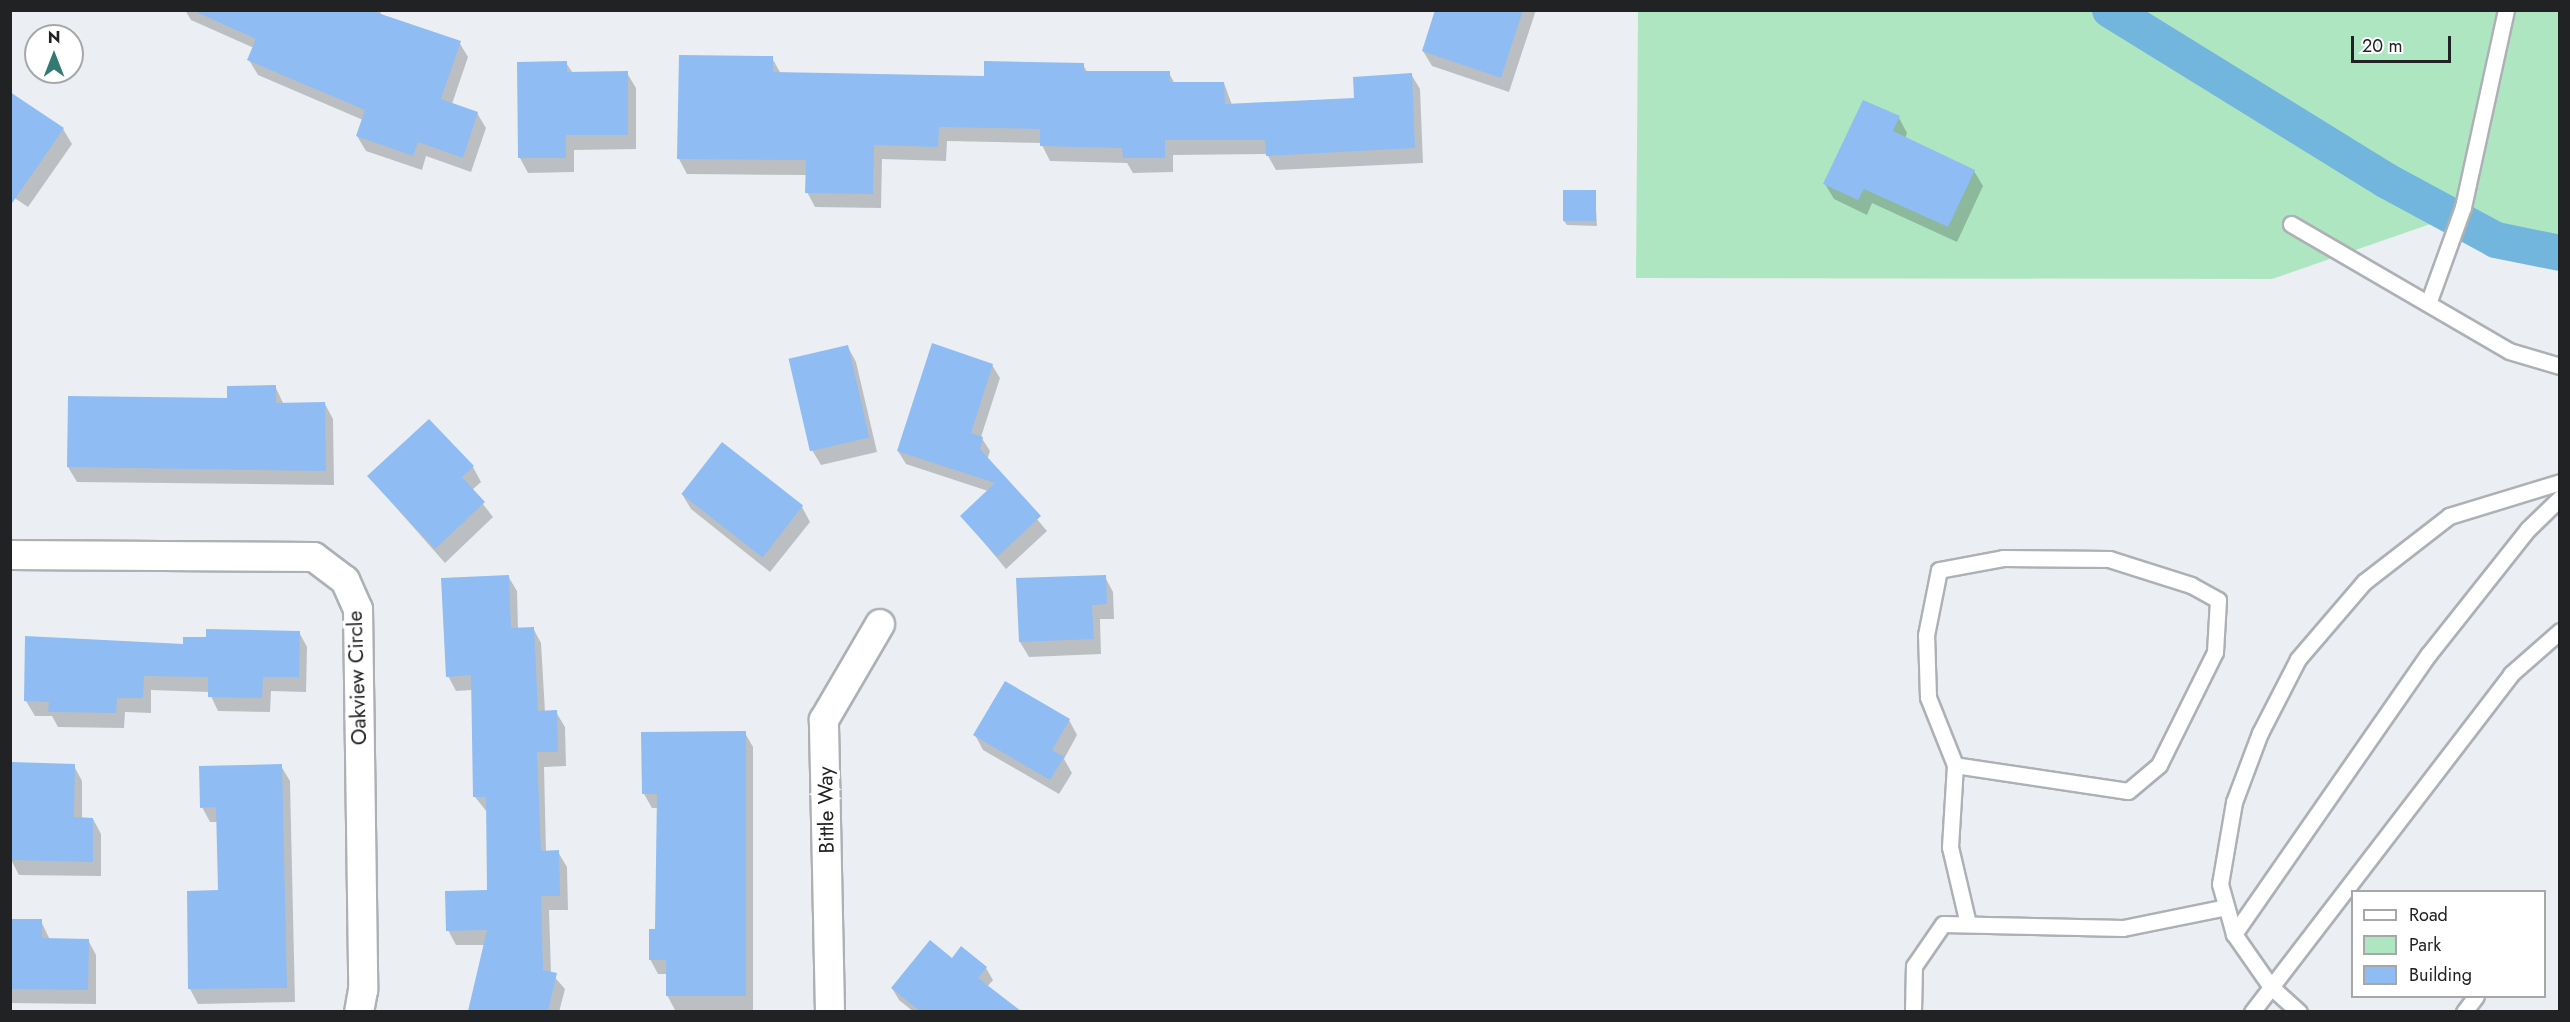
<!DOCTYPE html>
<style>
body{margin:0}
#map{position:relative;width:2570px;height:1022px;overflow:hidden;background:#ebeff3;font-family:Jost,sans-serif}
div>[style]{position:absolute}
.green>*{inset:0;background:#afe6c2}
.shadow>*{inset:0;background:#0003}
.canal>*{height:36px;margin:-18px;padding:0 18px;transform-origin:18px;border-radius:18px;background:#72b6de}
.building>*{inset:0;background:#8fbcf2;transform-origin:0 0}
.roads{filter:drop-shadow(2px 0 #adb1b5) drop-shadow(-2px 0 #adb1b5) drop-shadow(0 2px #adb1b5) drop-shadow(0 -2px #adb1b5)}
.service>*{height:15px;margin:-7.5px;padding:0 7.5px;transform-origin:7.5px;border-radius:7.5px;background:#fff}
.minor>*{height:28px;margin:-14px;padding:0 14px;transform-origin:14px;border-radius:14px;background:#fff}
span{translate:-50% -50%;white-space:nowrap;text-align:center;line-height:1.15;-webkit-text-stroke:6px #fff;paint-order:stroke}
.street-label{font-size:21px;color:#212224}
.frame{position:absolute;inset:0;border:12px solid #212224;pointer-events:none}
.legend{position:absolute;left:2351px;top:890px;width:195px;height:108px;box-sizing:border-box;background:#fff;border:2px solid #a6a7a7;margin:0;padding:8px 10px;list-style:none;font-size:18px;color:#212224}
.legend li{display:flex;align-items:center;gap:12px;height:30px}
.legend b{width:30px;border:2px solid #a6a7a7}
.north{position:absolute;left:24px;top:24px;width:60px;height:60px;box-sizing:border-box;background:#fff;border:2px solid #a6a7a7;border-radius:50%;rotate:0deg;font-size:16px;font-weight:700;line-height:24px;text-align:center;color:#212224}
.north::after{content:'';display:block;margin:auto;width:21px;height:27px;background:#337a73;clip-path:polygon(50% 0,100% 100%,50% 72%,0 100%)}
.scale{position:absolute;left:2351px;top:36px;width:100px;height:27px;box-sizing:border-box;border:3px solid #212224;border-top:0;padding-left:8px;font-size:18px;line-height:21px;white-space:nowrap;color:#212224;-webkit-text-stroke:4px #fff;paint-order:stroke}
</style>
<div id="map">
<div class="green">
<i style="clip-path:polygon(1638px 11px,2559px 11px,2559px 250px,2465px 212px,2272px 279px,1636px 278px)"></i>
</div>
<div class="shadow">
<i style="clip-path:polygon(185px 10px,379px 10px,383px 17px,459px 42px,468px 57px,452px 104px,477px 113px,486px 128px,471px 172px,426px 156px,422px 170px,366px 151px,357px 136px,363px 120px,258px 75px,249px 60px,254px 48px,191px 20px)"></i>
<i style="clip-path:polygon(1437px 10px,1536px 10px,1509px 92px,1432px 66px,1423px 51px)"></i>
<i style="clip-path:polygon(772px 58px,781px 74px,985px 78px,1083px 65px,1088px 73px,1169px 73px,1175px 84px,1224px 83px,1232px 105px,1356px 100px,1411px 74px,1420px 89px,1423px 163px,1276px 170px,1267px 154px,1173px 155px,1173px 172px,1133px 173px,1127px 163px,1050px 161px,1041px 143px,947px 141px,946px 161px,882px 159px,881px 208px,815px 207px,807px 192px,807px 175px,687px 174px,679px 159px)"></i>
<i style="clip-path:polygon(566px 63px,573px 73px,627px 73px,636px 88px,636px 149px,574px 150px,574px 172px,528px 173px,520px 158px)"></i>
<i style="clip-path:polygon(1899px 118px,1907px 133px,1905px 139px,1974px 171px,1983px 186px,1957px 242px,1872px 203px,1867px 215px,1834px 199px,1825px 184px)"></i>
<i style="clip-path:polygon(63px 129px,72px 144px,28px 207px,10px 195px)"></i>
<i style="clip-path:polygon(1595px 192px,1597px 226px,1567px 225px,1564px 221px)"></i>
<i style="clip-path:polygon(848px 347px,856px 362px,877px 452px,821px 465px,812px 450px)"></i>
<i style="clip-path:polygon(992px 365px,1000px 378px,981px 437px,990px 451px,987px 460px,1047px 531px,1006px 569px,962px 516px,988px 491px,906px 464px,898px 451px)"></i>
<i style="clip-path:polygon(275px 386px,284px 405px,325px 404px,333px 419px,334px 485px,77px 482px,68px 467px,69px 397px,228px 400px)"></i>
<i style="clip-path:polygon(473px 467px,481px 482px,472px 490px,493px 517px,445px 563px,369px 477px)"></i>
<i style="clip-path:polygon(682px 494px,802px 507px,810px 522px,770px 572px,691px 509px)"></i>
<i style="clip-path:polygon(508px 576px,517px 591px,518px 629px,533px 628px,541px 643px,545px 712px,556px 712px,565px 727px,566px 766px,544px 767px,546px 852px,558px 852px,567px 867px,568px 910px,549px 910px,551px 973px,565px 989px,559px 1012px,469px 1012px,485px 945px,456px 945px,448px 930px,489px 891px,487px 812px,475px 797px,472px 690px,456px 691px,448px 676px)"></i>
<i style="clip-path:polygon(1105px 577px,1113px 592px,1114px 619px,1100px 619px,1101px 654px,1029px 657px,1020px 642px,1017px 580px)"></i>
<i style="clip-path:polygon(299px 632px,307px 647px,306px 692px,271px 691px,270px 712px,218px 711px,209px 692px,151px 690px,151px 713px,125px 712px,124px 728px,58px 727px,52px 716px,35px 716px,26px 701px,185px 646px)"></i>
<i style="clip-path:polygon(1069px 720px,1077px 735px,1064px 759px,1072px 773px,1059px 794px,983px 750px,975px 735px)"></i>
<i style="clip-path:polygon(745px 733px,753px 747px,753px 1012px,675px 1010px,667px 995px,667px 974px,658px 974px,650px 959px,657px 931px,658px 808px,652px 808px,644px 794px)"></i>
<i style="clip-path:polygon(74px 766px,82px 781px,82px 819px,93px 819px,101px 834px,101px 876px,19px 875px,11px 860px)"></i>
<i style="clip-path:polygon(281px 766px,290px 781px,295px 1002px,198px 1004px,190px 989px,219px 892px,218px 822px,210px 822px,202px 807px)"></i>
<i style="clip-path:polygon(10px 921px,41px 921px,50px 940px,88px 940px,96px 955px,96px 1004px,10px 1003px)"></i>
<i style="clip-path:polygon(952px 960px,986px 968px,993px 980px,987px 987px,1019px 1012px,914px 1012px,899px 1000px,892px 988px)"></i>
</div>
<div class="canal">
<i style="left:2110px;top:10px;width:326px;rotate:31.7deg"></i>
<i style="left:2387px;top:181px;width:124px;rotate:28.4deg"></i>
<i style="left:2496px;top:240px;width:65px;rotate:11.5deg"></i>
</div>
<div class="building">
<i style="clip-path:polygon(192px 10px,369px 10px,461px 41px,441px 99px,478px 112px,463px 158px,418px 142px,413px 156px,356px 136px,365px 110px,247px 60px,256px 39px)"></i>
<i style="clip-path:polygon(1435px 10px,1523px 10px,1501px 78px,1422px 51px)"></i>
<i style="clip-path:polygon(679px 55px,773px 56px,773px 72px,984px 76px,984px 61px,1084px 63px,1084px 71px,1170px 71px,1170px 82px,1224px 82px,1225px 104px,1354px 98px,1353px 77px,1412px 73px,1415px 148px,1266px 156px,1265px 140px,1165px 140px,1165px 158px,1123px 158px,1122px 148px,1040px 146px,1040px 129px,939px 127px,938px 147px,874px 145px,873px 194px,805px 193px,806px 160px,677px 159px)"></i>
<i style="clip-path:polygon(567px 61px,567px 72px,628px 71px,628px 135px,566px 135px,566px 158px,518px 158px,517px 62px)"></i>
<i style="clip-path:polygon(10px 92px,64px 128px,10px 206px)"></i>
<i style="clip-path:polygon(1863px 100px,1900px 116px,1893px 131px,1975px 170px,1948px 227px,1864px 189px,1858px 200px,1823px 184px)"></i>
<i style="left:1563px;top:190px;width:33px;height:31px"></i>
<i style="clip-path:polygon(932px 343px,993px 364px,971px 433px,983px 437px,980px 449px,1041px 516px,997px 557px,960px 516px,995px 483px,897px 451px)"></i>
<i style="left:848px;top:345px;width:95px;height:61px;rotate:77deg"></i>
<i style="clip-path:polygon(276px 385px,276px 403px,325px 402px,326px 471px,67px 467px,68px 396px,227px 398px,227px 386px)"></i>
<i style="clip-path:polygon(429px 419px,474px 466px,462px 477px,485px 502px,435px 549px,367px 476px)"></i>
<i style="left:722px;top:442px;width:103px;height:66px;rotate:38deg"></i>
<i style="clip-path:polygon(509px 575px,511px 628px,534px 627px,538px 711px,557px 710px,558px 752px,537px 752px,541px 851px,559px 850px,560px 896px,541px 896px,543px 970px,557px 973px,548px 1011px,468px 1011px,487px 930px,446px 931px,445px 891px,487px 890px,486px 797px,473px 797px,471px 675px,446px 677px,441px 578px)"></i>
<i style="clip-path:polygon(1106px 575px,1107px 604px,1092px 605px,1094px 639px,1019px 642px,1016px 578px)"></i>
<i style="clip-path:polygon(206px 629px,300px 631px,299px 677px,263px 677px,262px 698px,208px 697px,208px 677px,144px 676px,143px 698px,117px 698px,116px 713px,48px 712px,49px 702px,24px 701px,25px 636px,183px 644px,183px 637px,206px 637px)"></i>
<i style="clip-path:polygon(1005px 681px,1070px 719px,1052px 750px,1064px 757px,1050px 780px,973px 735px)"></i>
<i style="clip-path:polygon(746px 731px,746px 996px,666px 996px,666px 960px,649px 960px,649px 929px,655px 929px,657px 794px,642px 794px,641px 732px)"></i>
<i style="clip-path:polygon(11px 762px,75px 764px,74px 817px,93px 818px,93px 862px,10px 860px)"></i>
<i style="clip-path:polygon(282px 764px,287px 988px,188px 989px,187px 891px,218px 890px,216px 807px,200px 808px,199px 766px)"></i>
<i style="clip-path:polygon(10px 919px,42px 919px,42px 938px,89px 939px,88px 990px,10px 989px)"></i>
<i style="clip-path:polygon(930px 940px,952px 958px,961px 946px,987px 967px,978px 978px,1021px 1011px,920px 1011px,891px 988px)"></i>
</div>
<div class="roads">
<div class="service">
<i style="left:2291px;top:224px;width:252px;rotate:30.2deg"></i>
<i style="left:2509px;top:351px;width:53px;rotate:16.4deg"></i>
<i style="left:2429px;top:301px;width:100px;rotate:-70.1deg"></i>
<i style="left:2463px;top:207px;width:202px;rotate:-77.7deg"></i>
<i style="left:1955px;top:765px;width:73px;rotate:-111.7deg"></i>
<i style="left:1928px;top:697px;width:62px;rotate:-91.8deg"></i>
<i style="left:1926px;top:635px;width:66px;rotate:-78.7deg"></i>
<i style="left:1939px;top:570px;width:65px;rotate:-10.6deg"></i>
<i style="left:2003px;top:558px;width:106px;rotate:0.5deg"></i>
<i style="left:2109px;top:559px;width:86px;rotate:17.6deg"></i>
<i style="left:2191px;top:585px;width:31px;rotate:29deg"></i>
<i style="left:2218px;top:600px;width:52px;rotate:93.3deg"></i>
<i style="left:2215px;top:652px;width:126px;rotate:116.4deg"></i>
<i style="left:2159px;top:765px;width:40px;rotate:140deg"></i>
<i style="left:2128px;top:791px;width:175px;rotate:-171.5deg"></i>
<i style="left:1955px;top:765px;width:82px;rotate:93.5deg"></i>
<i style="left:1950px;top:847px;width:79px;rotate:76.8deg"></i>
<i style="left:2234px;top:934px;width:340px;rotate:-55.2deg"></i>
<i style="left:2428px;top:655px;width:161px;rotate:-51.6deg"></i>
<i style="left:2528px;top:529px;width:45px;rotate:-44.1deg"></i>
<i style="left:1913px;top:1012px;width:46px;rotate:-88.8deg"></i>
<i style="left:1914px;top:966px;width:51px;rotate:-55.4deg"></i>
<i style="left:1943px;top:924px;width:180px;rotate:1.3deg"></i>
<i style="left:2123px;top:928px;width:105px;rotate:-11.5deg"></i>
<i style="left:2252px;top:1012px;width:426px;rotate:-52.5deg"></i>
<i style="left:2511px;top:674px;width:65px;rotate:-41.3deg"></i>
<i style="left:2299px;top:1012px;width:38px;rotate:-138deg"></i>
<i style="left:2271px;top:987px;width:65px;rotate:-124.9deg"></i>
<i style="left:2234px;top:934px;width:52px;rotate:-105.6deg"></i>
<i style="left:2220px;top:884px;width:83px;rotate:-80.3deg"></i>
<i style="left:2234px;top:802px;width:74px;rotate:-69.4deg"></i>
<i style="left:2260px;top:733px;width:83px;rotate:-62.8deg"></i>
<i style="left:2298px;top:659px;width:101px;rotate:-49.4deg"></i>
<i style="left:2364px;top:582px;width:108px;rotate:-37.8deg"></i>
<i style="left:2449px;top:516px;width:116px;rotate:-17deg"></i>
<i style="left:2464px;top:1012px;width:20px;rotate:-53deg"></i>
</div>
<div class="minor">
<i style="left:10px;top:555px;width:304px;rotate:0.4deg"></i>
<i style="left:314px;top:557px;width:39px;rotate:37deg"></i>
<i style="left:345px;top:580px;width:32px;rotate:66deg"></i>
<i style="left:358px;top:609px;width:381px;rotate:89.2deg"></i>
<i style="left:363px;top:990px;width:22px;rotate:100deg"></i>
<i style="left:830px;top:1012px;width:292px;rotate:-91.2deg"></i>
<i style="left:824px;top:720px;width:111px;rotate:-59.7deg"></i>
</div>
</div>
<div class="street-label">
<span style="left:357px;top:678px;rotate:-92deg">Oakview Circle</span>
<span style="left:826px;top:810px;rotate:-91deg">Bittle Way</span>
</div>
<div class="frame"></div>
<ul class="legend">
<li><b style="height:8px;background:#fff"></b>Road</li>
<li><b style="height:16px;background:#afe6c2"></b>Park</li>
<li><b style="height:16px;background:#8fbcf2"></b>Building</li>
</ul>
<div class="north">N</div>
<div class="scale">20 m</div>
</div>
